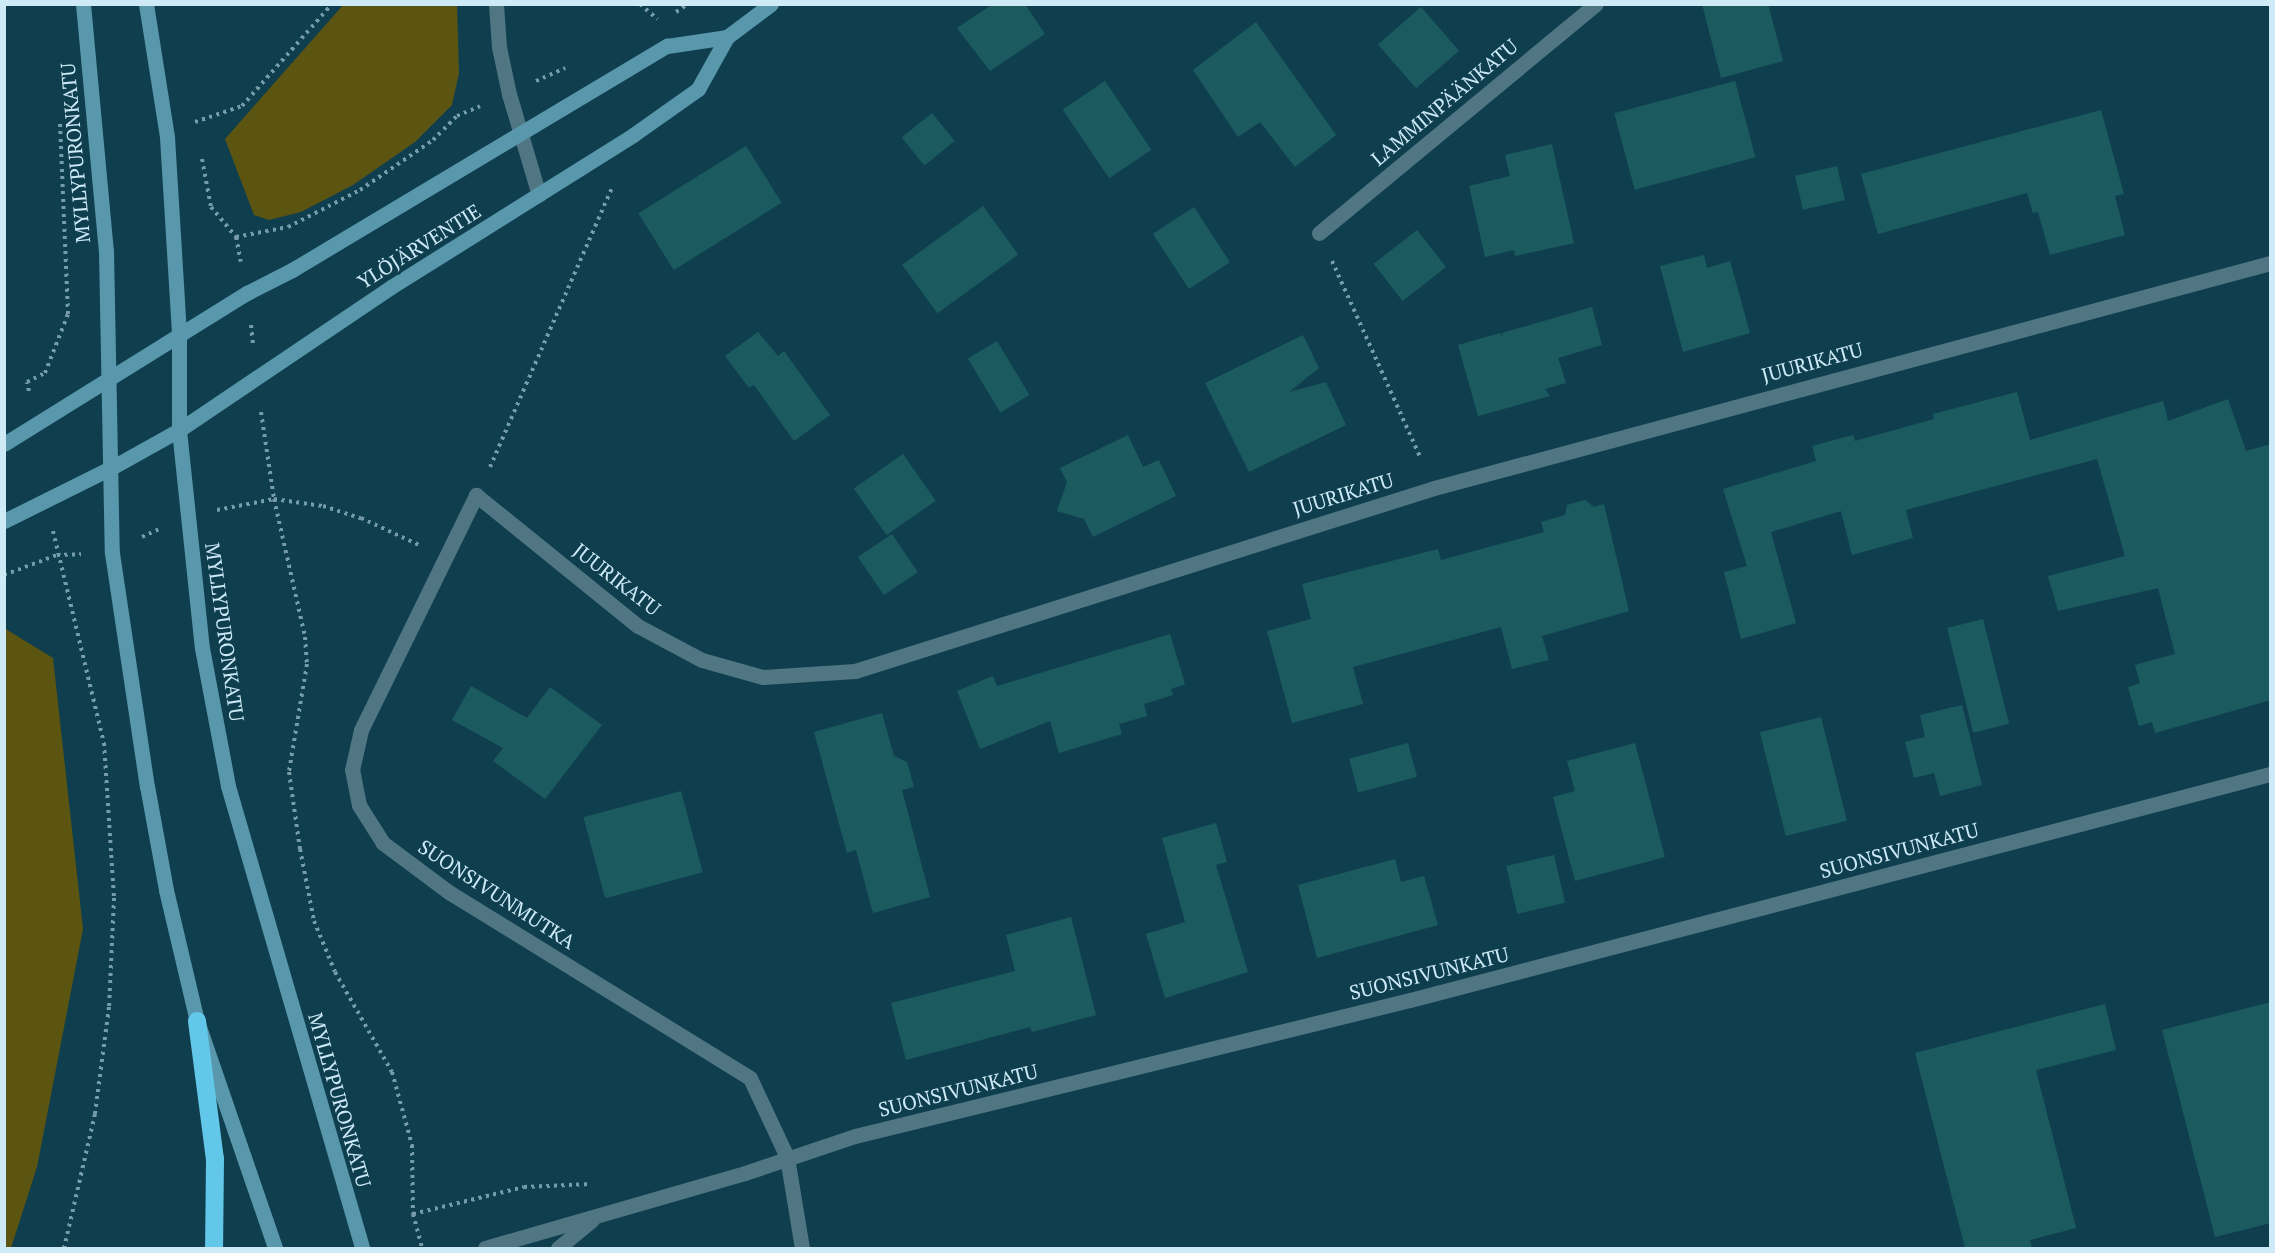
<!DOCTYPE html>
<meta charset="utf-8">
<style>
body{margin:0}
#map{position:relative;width:2275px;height:1253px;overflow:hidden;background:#0f3f4e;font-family:"PT Serif",serif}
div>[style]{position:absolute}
.green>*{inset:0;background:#5c5411}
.building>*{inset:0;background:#1b5b5f;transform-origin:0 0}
.path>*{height:4px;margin-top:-2px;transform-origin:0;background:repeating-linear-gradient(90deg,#769ba9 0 3px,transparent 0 7.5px)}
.street>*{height:15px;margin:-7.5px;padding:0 7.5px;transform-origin:7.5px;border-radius:7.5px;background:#507683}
.secondary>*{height:15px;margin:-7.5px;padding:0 7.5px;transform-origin:7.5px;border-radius:7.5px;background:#5997ac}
.highway>*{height:18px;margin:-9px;padding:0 9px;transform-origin:9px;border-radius:9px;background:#62c7e8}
span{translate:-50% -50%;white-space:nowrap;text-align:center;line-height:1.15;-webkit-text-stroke:6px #0f3f4e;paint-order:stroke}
.street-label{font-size:20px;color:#cdeaf6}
.frame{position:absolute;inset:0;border:6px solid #cdeaf6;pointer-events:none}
</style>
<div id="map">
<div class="green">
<i style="clip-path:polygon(344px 4px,457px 5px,459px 73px,452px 105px,415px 142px,353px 185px,301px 212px,269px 220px,254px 215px,225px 139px)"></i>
<i style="clip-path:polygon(4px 628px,53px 658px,83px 929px,37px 1167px,11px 1248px,4px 1248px)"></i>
</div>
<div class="building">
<i style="clip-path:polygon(993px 4px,1025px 4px,1045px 34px,990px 71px,957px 28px)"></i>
<i style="clip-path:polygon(1702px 4px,1768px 4px,1783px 61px,1721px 78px)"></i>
<i style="left:1421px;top:7px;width:58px;height:57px;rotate:49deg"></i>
<i style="clip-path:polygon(1256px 22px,1336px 135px,1295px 167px,1260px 122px,1238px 137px,1193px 70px)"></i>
<i style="left:1105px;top:81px;width:83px;height:51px;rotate:56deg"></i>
<i style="left:1735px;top:81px;width:79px;height:125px;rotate:75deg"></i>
<i style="clip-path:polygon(2101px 110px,2124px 194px,2115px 196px,2125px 235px,2050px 255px,2038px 212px,2033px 213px,2027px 193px,1878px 234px,1861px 174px)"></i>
<i style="left:932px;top:113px;width:36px;height:39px;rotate:51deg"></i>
<i style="clip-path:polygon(1552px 144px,1574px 243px,1515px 256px,1514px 250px,1485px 257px,1469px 186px,1510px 176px,1505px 155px)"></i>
<i style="left:746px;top:146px;width:67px;height:127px;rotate:58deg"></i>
<i style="left:1837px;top:166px;width:35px;height:43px;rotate:77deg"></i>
<i style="left:983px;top:206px;width:60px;height:100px;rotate:54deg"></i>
<i style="left:1194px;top:207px;width:66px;height:49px;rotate:57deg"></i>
<i style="left:1417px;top:230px;width:47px;height:55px;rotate:52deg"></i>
<i style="clip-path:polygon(1704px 255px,1707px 268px,1730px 261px,1750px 333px,1683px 352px,1660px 266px)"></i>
<i style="clip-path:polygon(1592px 307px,1602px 345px,1558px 358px,1566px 383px,1545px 389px,1550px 396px,1478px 416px,1458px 345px,1500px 333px,1503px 337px,1502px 333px)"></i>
<i style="clip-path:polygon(758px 332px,778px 356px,784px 351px,830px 415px,794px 441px,754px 385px,749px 388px,725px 356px)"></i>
<i style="clip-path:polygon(1303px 335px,1319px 368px,1289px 392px,1326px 382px,1346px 425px,1249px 472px,1205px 383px)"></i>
<i style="left:997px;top:341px;width:63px;height:34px;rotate:59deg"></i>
<i style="clip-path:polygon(2017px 392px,2030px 440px,2163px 401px,2168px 421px,2228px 399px,2246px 451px,2271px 444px,2271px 700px,2155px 733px,2152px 722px,2139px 726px,2128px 687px,2140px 683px,2135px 665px,2175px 654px,2158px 588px,2058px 611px,2048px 576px,2125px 556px,2097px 459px,1906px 510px,1913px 538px,1852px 555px,1841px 511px,1771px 532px,1796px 623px,1741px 639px,1724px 572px,1747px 566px,1723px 489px,1816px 461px,1812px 446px,1853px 435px,1855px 441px,1934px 419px,1933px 414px)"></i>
<i style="clip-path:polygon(1128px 435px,1143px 467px,1159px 460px,1176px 496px,1093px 537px,1084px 519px,1057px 511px,1067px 482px,1060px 468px)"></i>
<i style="left:903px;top:454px;width:57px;height:60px;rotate:55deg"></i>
<i style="clip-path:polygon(1585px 500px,1594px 507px,1604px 504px,1629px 611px,1542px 636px,1549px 660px,1512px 669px,1501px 627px,1353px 667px,1363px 704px,1292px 723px,1267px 631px,1311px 619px,1302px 584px,1438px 549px,1441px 560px,1544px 532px,1541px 522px,1565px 515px,1567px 505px)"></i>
<i style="left:892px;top:534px;width:46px;height:41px;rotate:56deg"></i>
<i style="left:1983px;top:619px;width:108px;height:37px;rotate:76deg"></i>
<i style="clip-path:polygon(1170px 634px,1185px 684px,1171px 689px,1173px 695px,1144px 704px,1147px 716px,1119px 724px,1122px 734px,1059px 753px,1050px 721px,980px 749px,957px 691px,993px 676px,997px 686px)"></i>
<i style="clip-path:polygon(471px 686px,527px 718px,550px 687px,602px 725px,545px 799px,493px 761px,503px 748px,452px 720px)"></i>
<i style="clip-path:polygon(1962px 705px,1982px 785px,1940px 796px,1934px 773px,1914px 778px,1905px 742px,1925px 737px,1920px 715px)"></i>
<i style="clip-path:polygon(882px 713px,894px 756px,907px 762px,914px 787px,902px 790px,930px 897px,873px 913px,856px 850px,847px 853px,814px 732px)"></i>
<i style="left:1821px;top:717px;width:107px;height:63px;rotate:76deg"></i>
<i style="left:1408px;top:743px;width:35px;height:61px;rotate:75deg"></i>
<i style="clip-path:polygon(1635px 743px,1665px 857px,1575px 881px,1553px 797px,1575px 791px,1567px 761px)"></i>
<i style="left:681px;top:791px;width:84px;height:101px;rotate:75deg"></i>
<i style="clip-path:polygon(1216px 823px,1227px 862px,1216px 865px,1248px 972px,1165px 998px,1146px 934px,1185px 922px,1162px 838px)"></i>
<i style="left:1554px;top:855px;width:49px;height:49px;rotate:77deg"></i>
<i style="clip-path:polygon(1395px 859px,1401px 882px,1424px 876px,1438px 925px,1317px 958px,1298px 885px)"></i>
<i style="clip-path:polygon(1071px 917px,1096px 1015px,1032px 1032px,1030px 1027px,906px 1060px,891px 1003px,1015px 971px,1006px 935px)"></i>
<i style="clip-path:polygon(2271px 1002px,2271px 1223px,2215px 1237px,2162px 1030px)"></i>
<i style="clip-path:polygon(2105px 1004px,2116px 1050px,2036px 1070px,2076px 1228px,2030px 1240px,2032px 1248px,1965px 1248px,1915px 1053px)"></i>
</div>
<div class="path">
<i style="left:640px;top:4px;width:23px;rotate:41deg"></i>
<i style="left:676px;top:12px;width:14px;rotate:-34deg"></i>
<i style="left:536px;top:81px;width:32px;rotate:-24deg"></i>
<i style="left:195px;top:122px;width:50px;rotate:-18.8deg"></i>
<i style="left:242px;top:106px;width:136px;rotate:-48.6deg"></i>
<i style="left:202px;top:159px;width:49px;rotate:79.4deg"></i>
<i style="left:211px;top:207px;width:39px;rotate:50deg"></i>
<i style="left:236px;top:237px;width:25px;rotate:79deg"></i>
<i style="left:236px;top:237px;width:53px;rotate:-10.9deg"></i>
<i style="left:288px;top:227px;width:81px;rotate:-27.2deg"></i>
<i style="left:360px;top:190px;width:88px;rotate:-34.4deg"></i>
<i style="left:433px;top:140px;width:34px;rotate:-45deg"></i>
<i style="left:457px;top:116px;width:25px;rotate:-23deg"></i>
<i style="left:1332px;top:261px;width:217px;rotate:65.8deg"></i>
<i style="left:251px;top:325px;width:20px;rotate:84deg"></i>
<i style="left:29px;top:391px;width:9px;rotate:-103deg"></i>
<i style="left:27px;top:382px;width:20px;rotate:-27deg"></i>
<i style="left:45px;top:373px;width:63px;rotate:-68.7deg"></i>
<i style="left:68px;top:314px;width:194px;rotate:-92.4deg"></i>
<i style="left:261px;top:412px;width:88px;rotate:81.5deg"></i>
<i style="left:274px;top:499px;width:141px;rotate:77.3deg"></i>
<i style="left:305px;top:637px;width:27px;rotate:86deg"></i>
<i style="left:307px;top:664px;width:109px;rotate:99.5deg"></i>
<i style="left:289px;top:772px;width:78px;rotate:81.9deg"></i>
<i style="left:300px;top:849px;width:73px;rotate:79deg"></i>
<i style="left:314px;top:921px;width:55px;rotate:67.6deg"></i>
<i style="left:335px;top:972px;width:115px;rotate:60.3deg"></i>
<i style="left:392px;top:1072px;width:76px;rotate:74.7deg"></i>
<i style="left:412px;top:1145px;width:69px;rotate:89.2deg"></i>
<i style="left:413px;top:1214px;width:35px;rotate:75deg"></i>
<i style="left:490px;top:467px;width:307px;rotate:-66.4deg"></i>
<i style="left:217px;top:510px;width:58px;rotate:-10.9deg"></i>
<i style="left:274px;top:499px;width:49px;rotate:8.1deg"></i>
<i style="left:323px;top:506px;width:40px;rotate:18deg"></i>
<i style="left:361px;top:518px;width:64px;rotate:25deg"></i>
<i style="left:53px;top:531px;width:218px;rotate:76.5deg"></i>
<i style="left:104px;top:743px;width:155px;rotate:86.3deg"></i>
<i style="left:114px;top:898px;width:109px;rotate:92.6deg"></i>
<i style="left:109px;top:1007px;width:108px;rotate:97.5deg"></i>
<i style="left:95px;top:1114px;width:138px;rotate:103deg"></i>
<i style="left:142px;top:537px;width:19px;rotate:-25deg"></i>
<i style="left:4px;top:575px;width:57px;rotate:-20.7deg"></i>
<i style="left:57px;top:555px;width:24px;rotate:-2deg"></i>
<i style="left:413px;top:1214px;width:114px;rotate:-13.7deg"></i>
<i style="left:524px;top:1187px;width:67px;rotate:-2.6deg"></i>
</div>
<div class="street">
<i style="left:496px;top:4px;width:43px;rotate:86deg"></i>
<i style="left:499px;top:47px;width:48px;rotate:78deg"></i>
<i style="left:509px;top:94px;width:105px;rotate:73.5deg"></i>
<i style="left:1319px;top:233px;width:359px;rotate:-39.6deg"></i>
<i style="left:485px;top:1248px;width:271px;rotate:-16.1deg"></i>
<i style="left:745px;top:1173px;width:116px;rotate:-18.6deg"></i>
<i style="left:855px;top:1136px;width:571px;rotate:-13.77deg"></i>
<i style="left:1410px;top:1000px;width:889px;rotate:-14.72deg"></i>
<i style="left:558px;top:1248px;width:44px;rotate:-39.5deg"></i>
<i style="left:802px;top:1248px;width:92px;rotate:-99.4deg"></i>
<i style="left:787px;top:1157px;width:87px;rotate:-115.1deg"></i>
<i style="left:750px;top:1078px;width:352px;rotate:-148.3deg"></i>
<i style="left:450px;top:893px;width:84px;rotate:-143.3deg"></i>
<i style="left:383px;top:843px;width:45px;rotate:-122.3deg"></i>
<i style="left:359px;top:805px;width:36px;rotate:-101deg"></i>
<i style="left:352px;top:770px;width:41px;rotate:-77.3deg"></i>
<i style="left:361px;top:730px;width:262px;rotate:-63.9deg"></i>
<i style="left:476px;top:495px;width:208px;rotate:39deg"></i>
<i style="left:638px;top:626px;width:72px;rotate:28deg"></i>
<i style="left:702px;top:660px;width:63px;rotate:15.6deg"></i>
<i style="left:763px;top:677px;width:92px;rotate:-3.7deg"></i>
<i style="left:855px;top:671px;width:607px;rotate:-17.54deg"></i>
<i style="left:1434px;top:488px;width:866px;rotate:-15.06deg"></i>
</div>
<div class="secondary">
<i style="left:83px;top:4px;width:248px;rotate:84.7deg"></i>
<i style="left:106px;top:251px;width:302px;rotate:88.9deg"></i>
<i style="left:112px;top:553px;width:236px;rotate:81.5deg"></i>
<i style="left:147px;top:786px;width:106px;rotate:79.6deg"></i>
<i style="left:166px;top:890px;width:135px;rotate:76.7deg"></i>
<i style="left:197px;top:1021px;width:240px;rotate:71deg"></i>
<i style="left:146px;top:4px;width:135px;rotate:81deg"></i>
<i style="left:167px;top:137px;width:199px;rotate:86.5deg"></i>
<i style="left:179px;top:336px;width:94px;rotate:90deg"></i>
<i style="left:179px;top:430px;width:219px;rotate:84deg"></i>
<i style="left:202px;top:648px;width:140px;rotate:79.3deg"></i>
<i style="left:228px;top:786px;width:481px;rotate:73.8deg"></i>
<i style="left:4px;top:444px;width:286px;rotate:-31.9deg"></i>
<i style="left:247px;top:293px;width:51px;rotate:-27.1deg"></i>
<i style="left:292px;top:270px;width:437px;rotate:-30.9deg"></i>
<i style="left:667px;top:46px;width:61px;rotate:-8.5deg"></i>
<i style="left:4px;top:521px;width:119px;rotate:-26.4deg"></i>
<i style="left:111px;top:468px;width:78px;rotate:-29.2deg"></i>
<i style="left:179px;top:430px;width:256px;rotate:-34deg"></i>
<i style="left:391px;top:287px;width:286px;rotate:-32.1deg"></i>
<i style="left:633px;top:135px;width:80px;rotate:-35.3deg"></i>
<i style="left:698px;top:89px;width:60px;rotate:-60.9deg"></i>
<i style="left:727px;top:37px;width:55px;rotate:-36.9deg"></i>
</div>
<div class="highway">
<i style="left:197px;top:1021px;width:139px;rotate:82.6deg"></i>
<i style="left:215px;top:1159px;width:89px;rotate:90.6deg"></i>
</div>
<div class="street-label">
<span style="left:1444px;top:102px;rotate:-40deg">LAMMINPÄÄNKATU</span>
<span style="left:75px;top:153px;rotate:-95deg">MYLLYPURONKATU</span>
<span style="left:419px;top:246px;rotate:-32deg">YLÖJÄRVENTIE</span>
<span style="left:1812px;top:362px;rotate:-15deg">JUURIKATU</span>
<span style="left:1343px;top:494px;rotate:-17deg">JUURIKATU</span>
<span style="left:617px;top:579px;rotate:38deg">JUURIKATU</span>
<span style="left:225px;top:632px;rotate:82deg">MYLLYPURONKATU</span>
<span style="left:1899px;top:850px;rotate:-15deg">SUONSIVUNKATU</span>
<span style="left:497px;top:894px;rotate:33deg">SUONSIVUNMUTKA</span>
<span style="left:1429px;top:973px;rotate:-14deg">SUONSIVUNKATU</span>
<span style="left:958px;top:1090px;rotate:-14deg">SUONSIVUNKATU</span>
<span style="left:340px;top:1100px;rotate:74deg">MYLLYPURONKATU</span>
</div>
<div class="frame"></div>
</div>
